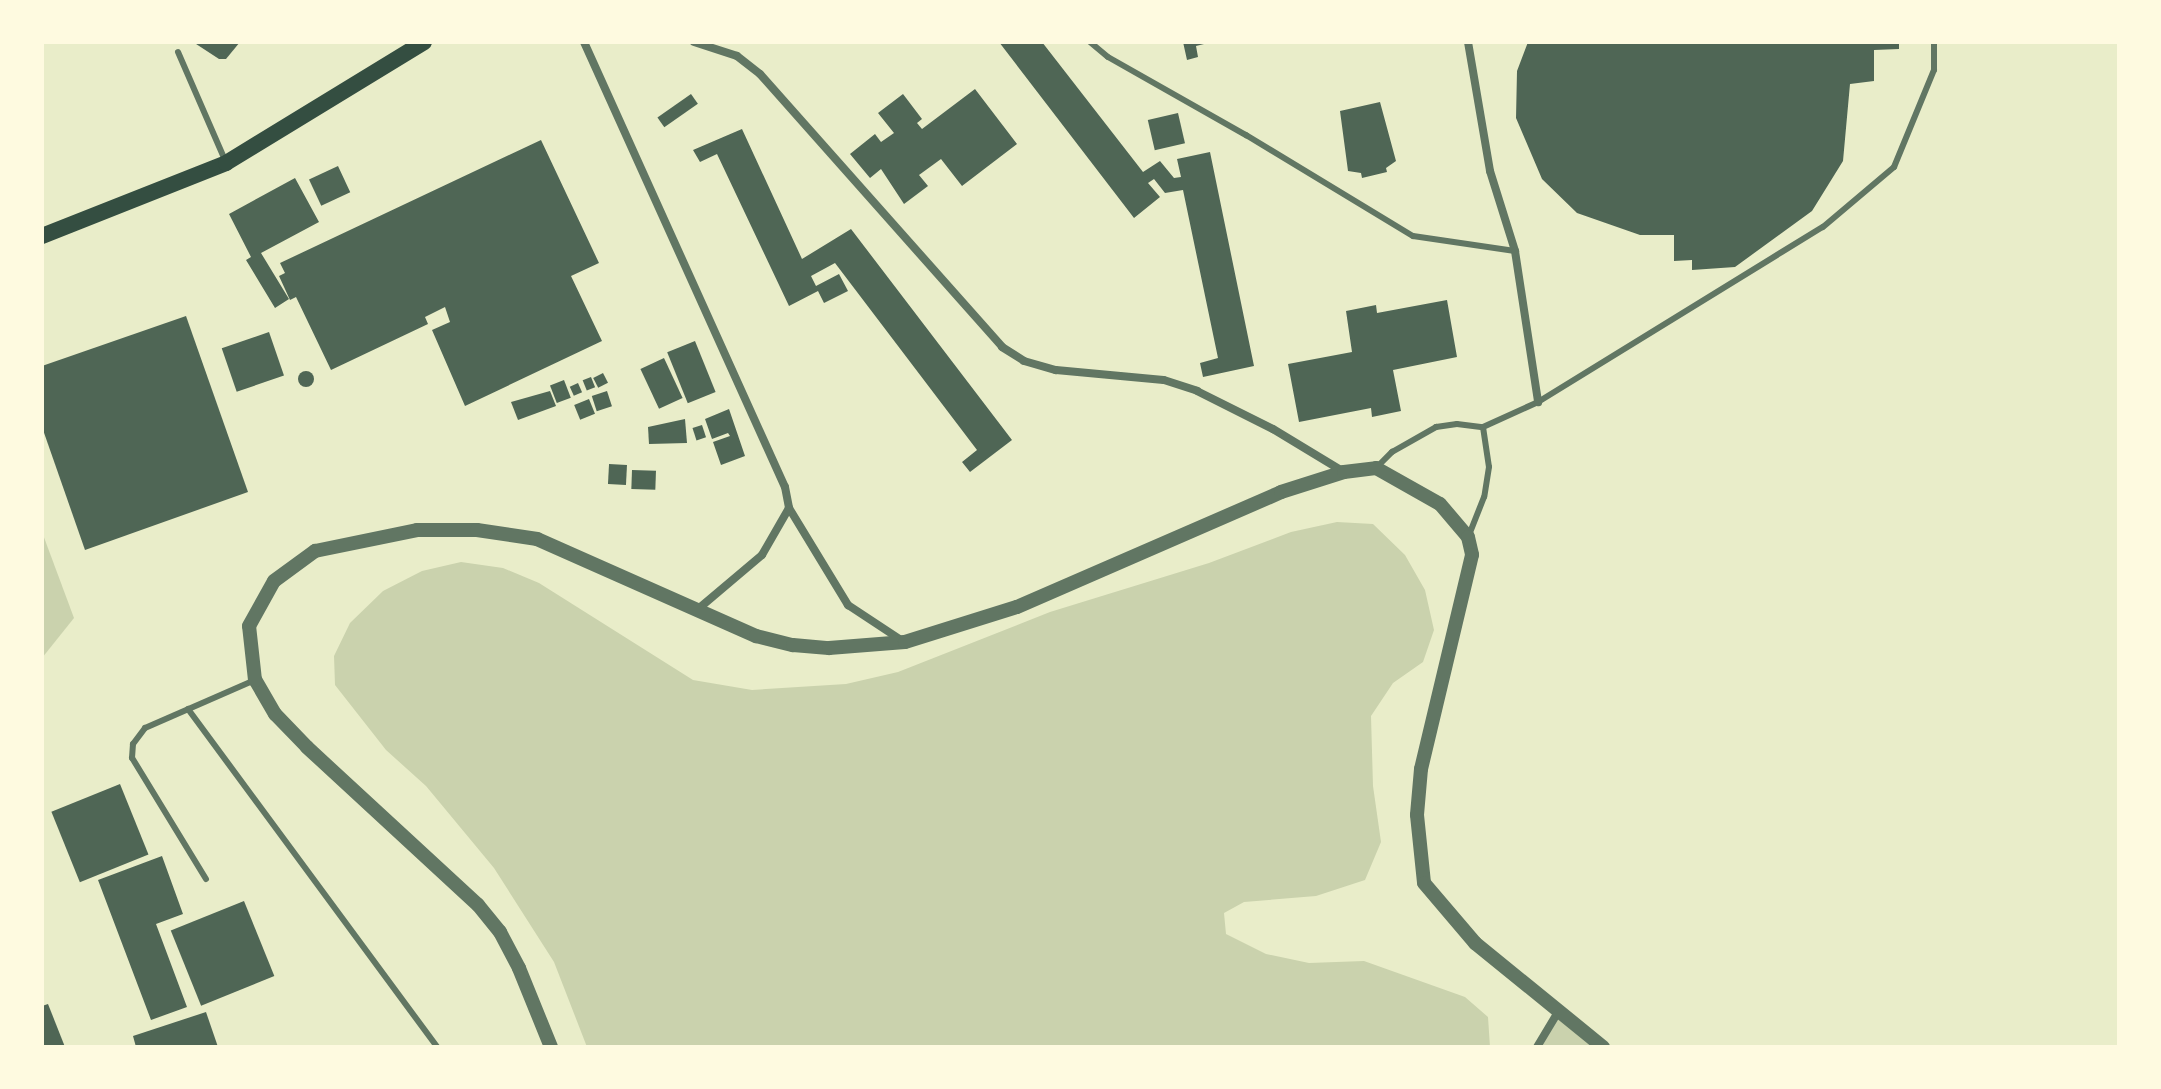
<!DOCTYPE html>
<style>
body{margin:0}
#map{position:relative;width:2161px;height:1089px;overflow:hidden;background:#e9edc9;font-family:Arial,sans-serif}
div>[style]{position:absolute}
.green>*{inset:0;background:#cad2ad}
.building>*{inset:0;background:#4f6655;transform-origin:0 0}
.round{border-radius:50%}
.service>*{height:6px;margin:-3px;padding:0 3px;transform-origin:3px;border-radius:3px;background:#617663}
.minor>*{height:8px;margin:-4px;padding:0 4px;transform-origin:4px;border-radius:4px;background:#617663}
.tertiary>*{height:14px;margin:-7px;padding:0 7px;transform-origin:7px;border-radius:7px;background:#617663}
.secondary>*{height:16px;margin:-8px;padding:0 8px;transform-origin:8px;border-radius:8px;background:#344e41}
span{translate:-50% -50%;white-space:nowrap;text-align:center;line-height:1.15;-webkit-text-stroke:8px #fefae0;paint-order:stroke}
.frame{position:absolute;inset:0;border:44px solid #fefae0;pointer-events:none}
</style>
<div id="map">
<div class="green">
<i style="clip-path:polygon(1337px 522px,1373px 524px,1405px 555px,1425px 590px,1434px 630px,1423px 662px,1393px 683px,1371px 716px,1373px 786px,1381px 842px,1365px 880px,1316px 896px,1244px 902px,1224px 913px,1226px 934px,1266px 954px,1309px 963px,1364px 961px,1465px 997px,1488px 1017px,1490px 1047px,587px 1047px,554px 962px,494px 868px,426px 786px,386px 750px,335px 685px,334px 656px,350px 623px,383px 591px,422px 571px,461px 562px,503px 568px,539px 583px,693px 680px,752px 690px,846px 684px,898px 672px,1050px 612px,1209px 563px,1291px 532px)"></i>
<i style="clip-path:polygon(42px 532px,74px 618px,42px 658px)"></i>
<i style="clip-path:polygon(1558px 1012px,1603px 1047px,1537px 1047px)"></i>
</div>
<div class="building">
<i style="clip-path:polygon(193px 42px,240px 42px,226px 59px,219px 59px)"></i>
<i style="clip-path:polygon(999px 42px,1042px 42px,1143px 172px,1160px 161px,1174px 178px,1181px 177px,1177px 159px,1210px 152px,1254px 366px,1203px 377px,1200px 363px,1218px 358px,1183px 190px,1165px 193px,1154px 179px,1148px 183px,1160px 197px,1134px 218px)"></i>
<i style="clip-path:polygon(1183px 42px,1208px 42px,1208px 43px,1196px 46px,1198px 57px,1187px 60px)"></i>
<i style="clip-path:polygon(1528px 42px,1899px 42px,1899px 49px,1874px 50px,1874px 81px,1850px 84px,1843px 161px,1812px 211px,1735px 267px,1692px 270px,1692px 260px,1674px 261px,1674px 235px,1640px 235px,1577px 213px,1542px 179px,1516px 118px,1517px 71px)"></i>
<i style="clip-path:polygon(975px 89px,1017px 144px,962px 186px,941px 159px,919px 175px,928px 186px,904px 204px,881px 169px,870px 178px,850px 154px,875px 134px,881px 142px,894px 133px,878px 113px,903px 94px,922px 119px,917px 123px,922px 129px)"></i>
<i style="left:691px;top:94px;width:12px;height:41px;rotate:55deg"></i>
<i style="clip-path:polygon(1380px 102px,1396px 161px,1386px 168px,1387px 172px,1362px 178px,1361px 173px,1348px 171px,1340px 111px)"></i>
<i style="left:1178px;top:113px;width:31px;height:31px;rotate:77deg"></i>
<i style="clip-path:polygon(742px 129px,802px 259px,851px 229px,1012px 440px,970px 472px,962px 462px,977px 450px,835px 263px,811px 276px,816px 286px,839px 274px,848px 291px,824px 303px,818px 291px,789px 306px,717px 154px,700px 162px,693px 150px)"></i>
<i style="clip-path:polygon(541px 140px,599px 263px,571px 276px,602px 341px,465px 406px,432px 330px,450px 322px,445px 307px,425px 317px,428px 324px,331px 370px,296px 297px,290px 300px,279px 276px,285px 273px,280px 263px)"></i>
<i style="left:338px;top:166px;width:29px;height:32px;rotate:65deg"></i>
<i style="clip-path:polygon(295px 178px,319px 222px,261px 253px,289px 299px,275px 308px,246px 260px,251px 257px,229px 214px)"></i>
<i style="clip-path:polygon(1447px 300px,1457px 357px,1393px 370px,1401px 411px,1372px 417px,1371px 408px,1299px 422px,1288px 364px,1352px 352px,1346px 311px,1376px 305px,1377px 313px)"></i>
<i style="clip-path:polygon(186px 316px,248px 492px,85px 550px,42px 427px,42px 366px)"></i>
<i style="left:269px;top:332px;width:46px;height:50px;rotate:71deg"></i>
<i style="left:695px;top:341px;width:55px;height:30px;rotate:68deg"></i>
<i style="left:664px;top:358px;width:44px;height:26px;rotate:65deg"></i>
<i class="round" style="left:298px;top:371px;width:16px;height:16px"></i>
<i style="left:603px;top:373px;width:11px;height:11px;rotate:63deg"></i>
<i style="left:591px;top:377px;width:11px;height:9px;rotate:68deg"></i>
<i style="left:564px;top:380px;width:19px;height:15px;rotate:69deg"></i>
<i style="left:578px;top:383px;width:10px;height:9px;rotate:66deg"></i>
<i style="clip-path:polygon(550px 391px,556px 406px,518px 420px,511px 402px)"></i>
<i style="left:607px;top:391px;width:16px;height:16px;rotate:72deg"></i>
<i style="left:589px;top:399px;width:16px;height:16px;rotate:68deg"></i>
<i style="clip-path:polygon(729px 409px,745px 456px,721px 465px,713px 442px,730px 436px,728px 433px,712px 439px,705px 419px)"></i>
<i style="clip-path:polygon(685px 419px,687px 443px,649px 444px,648px 427px)"></i>
<i style="left:702px;top:425px;width:13px;height:10px;rotate:72deg"></i>
<i style="left:627px;top:465px;width:20px;height:18px;rotate:93deg"></i>
<i style="left:632px;top:470px;width:24px;height:19px;rotate:2deg"></i>
<i style="left:120px;top:784px;width:76px;height:74px;rotate:68deg"></i>
<i style="clip-path:polygon(162px 856px,183px 914px,156px 924px,187px 1007px,151px 1020px,98px 880px)"></i>
<i style="left:244px;top:901px;width:81px;height:79px;rotate:68deg"></i>
<i style="clip-path:polygon(48px 1004px,65px 1047px,42px 1047px,42px 1006px)"></i>
<i style="clip-path:polygon(206px 1012px,218px 1047px,136px 1047px,133px 1036px)"></i>
</div>
<div class="service">
<i style="left:1090px;top:42px;width:23px;rotate:40deg"></i>
<i style="left:1108px;top:57px;width:159px;rotate:29.5deg"></i>
<i style="left:1246px;top:135px;width:195px;rotate:31.2deg"></i>
<i style="left:1413px;top:236px;width:103px;rotate:8.4deg"></i>
<i style="left:178px;top:52px;width:118px;rotate:66.5deg"></i>
<i style="left:1483px;top:427px;width:60px;rotate:-24.4deg"></i>
<i style="left:1538px;top:402px;width:334px;rotate:-31.6deg"></i>
<i style="left:1823px;top:227px;width:93px;rotate:-40.2deg"></i>
<i style="left:1894px;top:167px;width:105px;rotate:-67.6deg"></i>
<i style="left:1934px;top:70px;width:28px;rotate:-90deg"></i>
<i style="left:1376px;top:468px;width:23px;rotate:-45deg"></i>
<i style="left:1392px;top:452px;width:51px;rotate:-29.6deg"></i>
<i style="left:1436px;top:427px;width:21px;rotate:-8deg"></i>
<i style="left:1457px;top:424px;width:26px;rotate:7deg"></i>
<i style="left:1483px;top:427px;width:40px;rotate:81.5deg"></i>
<i style="left:1489px;top:467px;width:30px;rotate:99deg"></i>
<i style="left:1484px;top:497px;width:41px;rotate:111.5deg"></i>
<i style="left:188px;top:709px;width:420px;rotate:53.6deg"></i>
<i style="left:206px;top:879px;width:142px;rotate:-121.4deg"></i>
<i style="left:132px;top:758px;width:14px;rotate:-86deg"></i>
<i style="left:133px;top:744px;width:20px;rotate:-53deg"></i>
<i style="left:145px;top:728px;width:120px;rotate:-23.6deg"></i>
</div>
<div class="minor">
<i style="left:584px;top:42px;width:488px;rotate:65.7deg"></i>
<i style="left:785px;top:487px;width:21px;rotate:79deg"></i>
<i style="left:789px;top:508px;width:54px;rotate:119.9deg"></i>
<i style="left:762px;top:555px;width:85px;rotate:139.8deg"></i>
<i style="left:694px;top:42px;width:45px;rotate:18deg"></i>
<i style="left:737px;top:56px;width:29px;rotate:38deg"></i>
<i style="left:760px;top:74px;width:365px;rotate:48.4deg"></i>
<i style="left:1002px;top:347px;width:26px;rotate:32deg"></i>
<i style="left:1024px;top:361px;width:33px;rotate:16deg"></i>
<i style="left:1056px;top:370px;width:108px;rotate:5.3deg"></i>
<i style="left:1164px;top:380px;width:35px;rotate:18deg"></i>
<i style="left:1197px;top:391px;width:85px;rotate:26.6deg"></i>
<i style="left:1273px;top:429px;width:83px;rotate:31.2deg"></i>
<i style="left:1468px;top:42px;width:131px;rotate:80.3deg"></i>
<i style="left:1490px;top:171px;width:84px;rotate:72.6deg"></i>
<i style="left:1515px;top:251px;width:153px;rotate:81.3deg"></i>
<i style="left:789px;top:508px;width:114px;rotate:58.7deg"></i>
<i style="left:848px;top:605px;width:64px;rotate:33.4deg"></i>
<i style="left:1537px;top:1047px;width:41px;rotate:-59deg"></i>
</div>
<div class="tertiary">
<i style="left:551px;top:1047px;width:85px;rotate:-112.1deg"></i>
<i style="left:519px;top:968px;width:41px;rotate:-117.8deg"></i>
<i style="left:500px;top:932px;width:35px;rotate:-129deg"></i>
<i style="left:478px;top:905px;width:233px;rotate:-137.3deg"></i>
<i style="left:307px;top:747px;width:46px;rotate:-134.1deg"></i>
<i style="left:275px;top:714px;width:39px;rotate:-120deg"></i>
<i style="left:255px;top:680px;width:54px;rotate:-96.3deg"></i>
<i style="left:249px;top:626px;width:51px;rotate:-60.9deg"></i>
<i style="left:274px;top:581px;width:51px;rotate:-36.2deg"></i>
<i style="left:315px;top:551px;width:104px;rotate:-11.6deg"></i>
<i style="left:417px;top:530px;width:60px"></i>
<i style="left:477px;top:530px;width:61px;rotate:8.5deg"></i>
<i style="left:537px;top:539px;width:240px;rotate:23.9deg"></i>
<i style="left:756px;top:636px;width:38px;rotate:14deg"></i>
<i style="left:793px;top:645px;width:36px;rotate:5deg"></i>
<i style="left:829px;top:648px;width:76px;rotate:-4.5deg"></i>
<i style="left:905px;top:642px;width:117px;rotate:-17.4deg"></i>
<i style="left:1017px;top:607px;width:288px;rotate:-23.5deg"></i>
<i style="left:1281px;top:492px;width:66px;rotate:-17.6deg"></i>
<i style="left:1344px;top:472px;width:32px;rotate:-7deg"></i>
<i style="left:1376px;top:468px;width:73px;rotate:29.4deg"></i>
<i style="left:1440px;top:504px;width:43px;rotate:49.7deg"></i>
<i style="left:1468px;top:537px;width:18px;rotate:77deg"></i>
<i style="left:1472px;top:555px;width:220px;rotate:103.4deg"></i>
<i style="left:1421px;top:769px;width:46px;rotate:95deg"></i>
<i style="left:1417px;top:815px;width:68px;rotate:84.1deg"></i>
<i style="left:1424px;top:883px;width:79px;rotate:49.6deg"></i>
<i style="left:1475px;top:943px;width:165px;rotate:39.1deg"></i>
</div>
<div class="secondary">
<i style="left:42px;top:236px;width:198px;rotate:-21.6deg"></i>
<i style="left:226px;top:163px;width:232px;rotate:-31.4deg"></i>
</div>
<div class="frame"></div>
</div>
